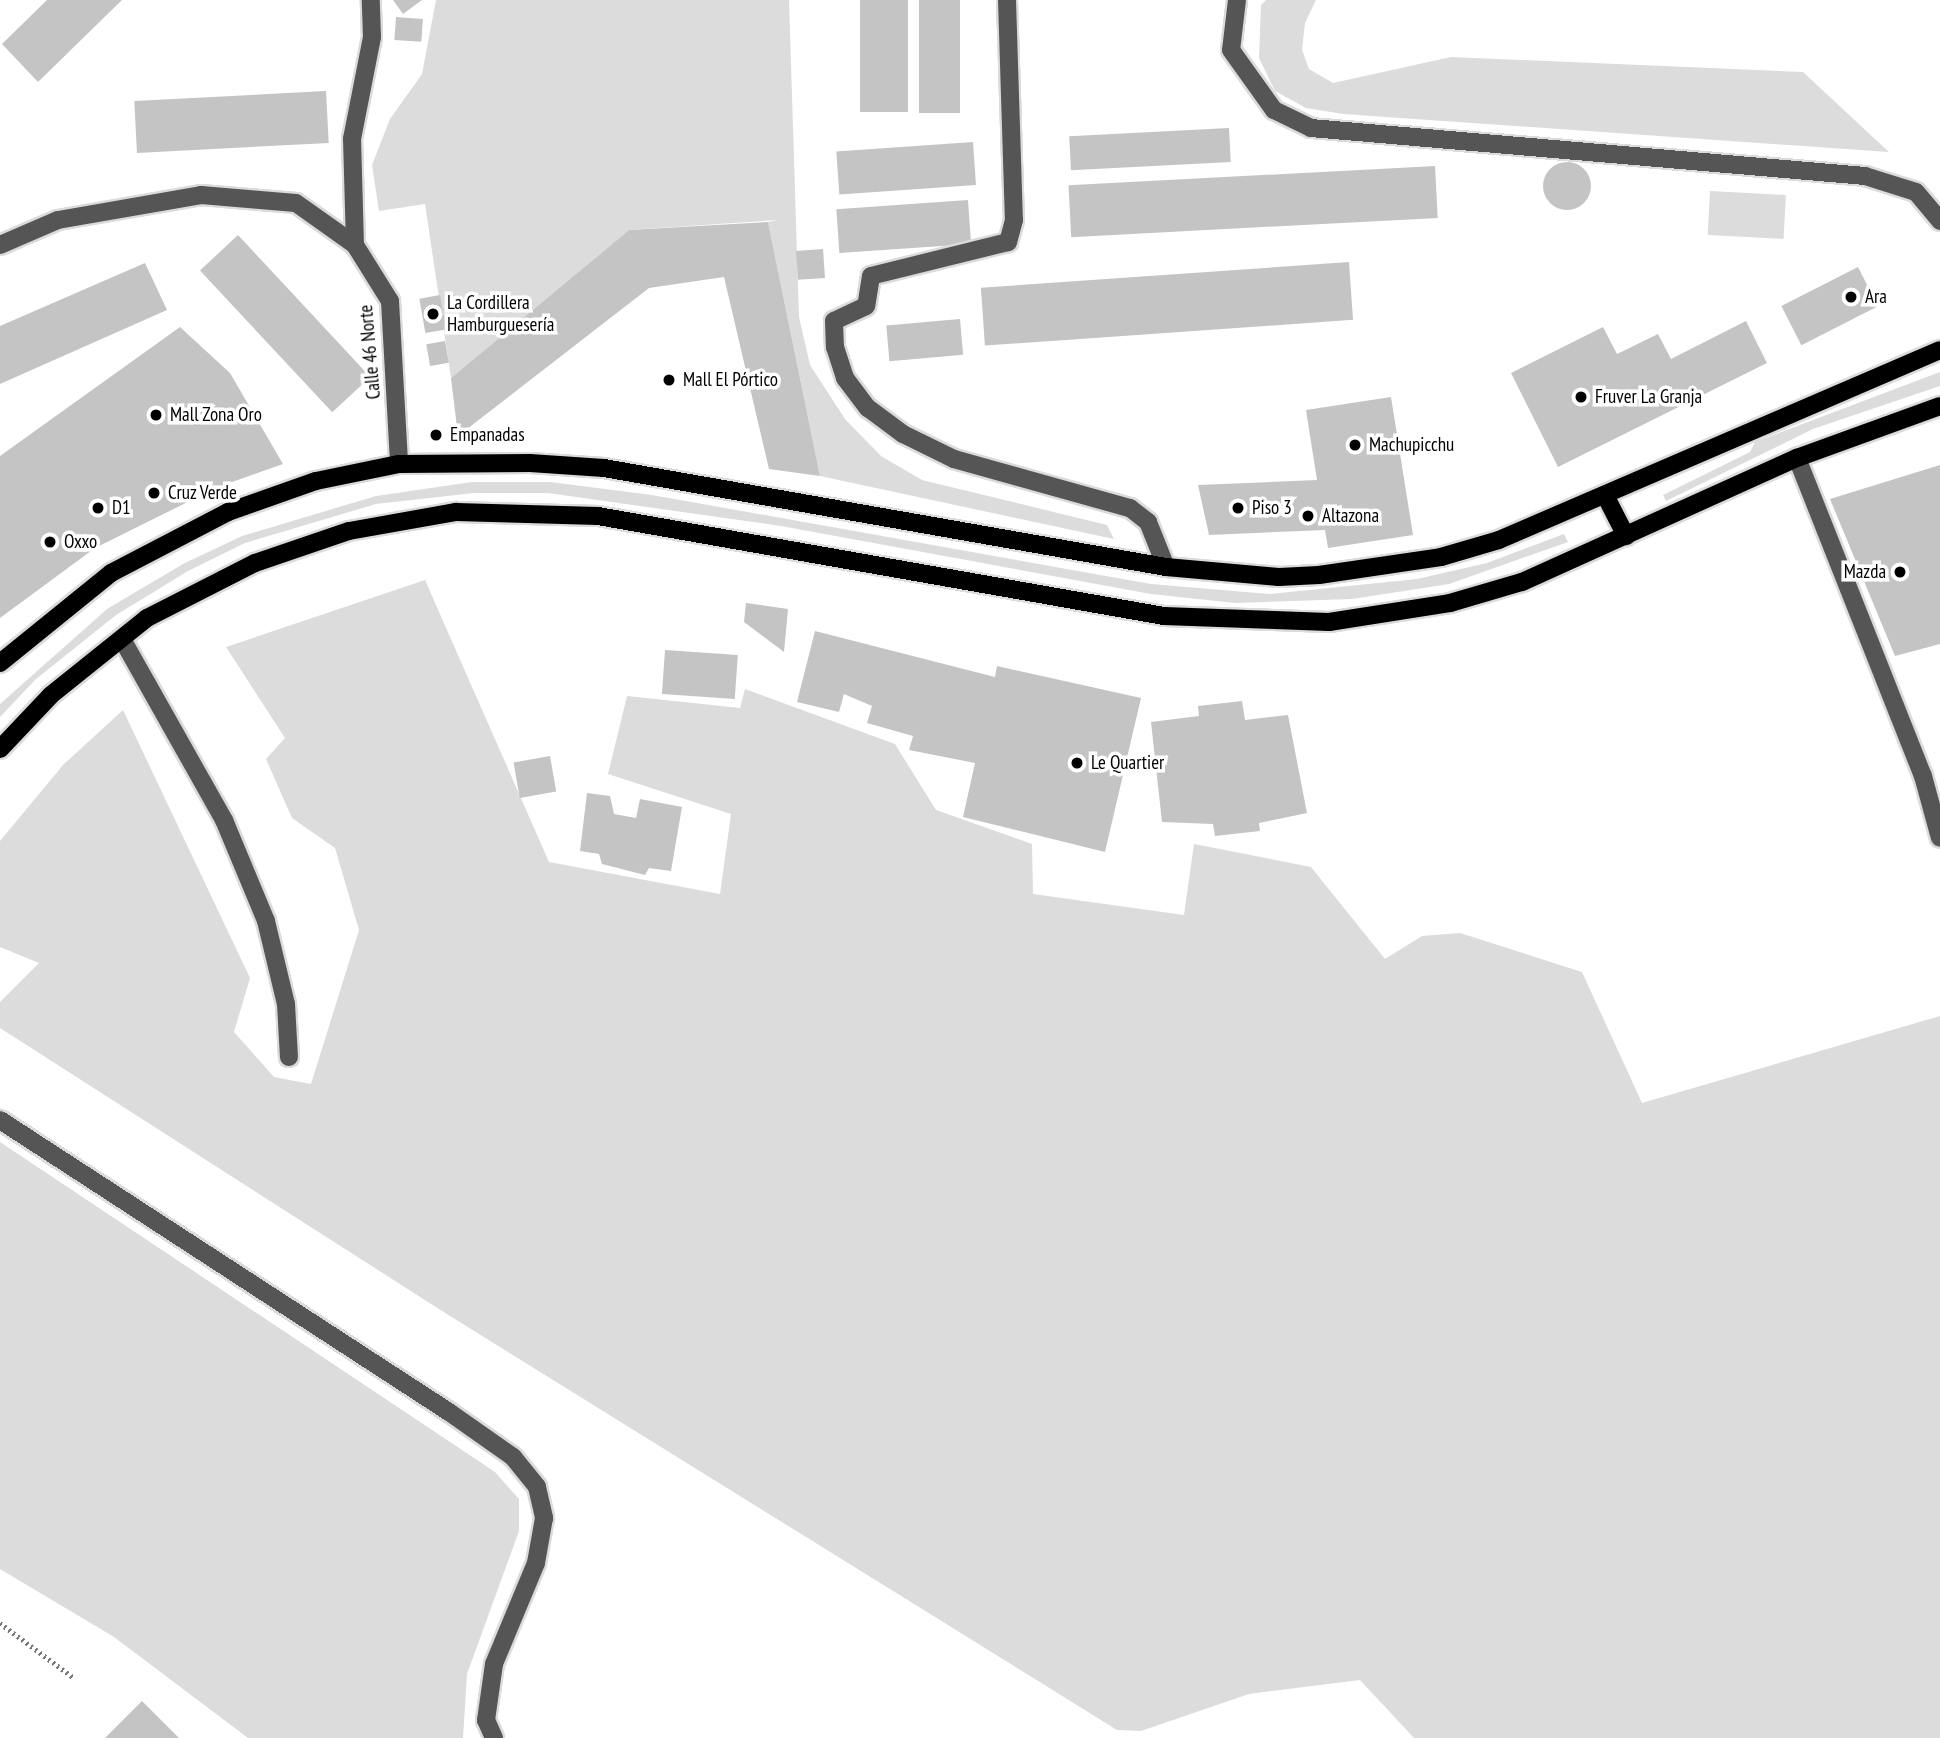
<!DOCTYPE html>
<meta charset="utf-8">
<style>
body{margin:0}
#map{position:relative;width:1940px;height:1738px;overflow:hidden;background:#fff;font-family:"PT Sans Narrow",sans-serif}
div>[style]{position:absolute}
.green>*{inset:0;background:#dcdcdc;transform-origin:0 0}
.building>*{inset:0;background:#c4c4c4;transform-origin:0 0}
.round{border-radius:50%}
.path>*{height:4.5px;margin-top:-2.25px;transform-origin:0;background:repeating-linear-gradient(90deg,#777 0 2px,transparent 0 5.5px)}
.roads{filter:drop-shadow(2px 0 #dbdbdb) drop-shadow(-2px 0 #dbdbdb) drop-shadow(0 2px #dbdbdb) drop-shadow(0 -2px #dbdbdb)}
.minor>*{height:18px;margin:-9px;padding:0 9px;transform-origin:9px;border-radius:9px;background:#555}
.major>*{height:18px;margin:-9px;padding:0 9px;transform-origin:9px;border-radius:9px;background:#000}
.dots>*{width:19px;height:19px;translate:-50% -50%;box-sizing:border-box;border:4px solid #fff;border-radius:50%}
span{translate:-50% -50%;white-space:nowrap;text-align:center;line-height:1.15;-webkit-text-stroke:7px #fff;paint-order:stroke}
.poi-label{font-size:19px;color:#000}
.left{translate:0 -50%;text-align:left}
.right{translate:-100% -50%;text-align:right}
.street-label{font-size:19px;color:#000}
</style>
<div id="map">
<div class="green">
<i style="clip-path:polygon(436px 0,789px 0,799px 317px,810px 365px,845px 419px,881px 456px,922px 480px,1107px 525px,1114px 539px,820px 476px,768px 222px,778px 220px,629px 230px,451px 378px,425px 204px,379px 211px,372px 165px,390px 119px,422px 74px)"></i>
<i style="clip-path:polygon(1266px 0,1316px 0,1305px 23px,1302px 50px,1309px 69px,1333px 83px,1451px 57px,1803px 72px,1889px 152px,1343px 114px,1306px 108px,1275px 91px,1259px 58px,1261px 5px)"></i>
<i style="left:1710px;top:191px;width:76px;height:44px;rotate:3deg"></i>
<i style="clip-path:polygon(1940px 372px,1940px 386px,1813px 429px,1666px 501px,1663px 495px,1750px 452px,1755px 442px)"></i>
<i style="clip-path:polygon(472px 482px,550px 482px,652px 495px,1151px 584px,1270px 594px,1417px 579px,1487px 563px,1564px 534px,1568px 542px,1449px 584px,1352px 599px,1235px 603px,1151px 594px,781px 526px,548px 493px,474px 493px,376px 504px,245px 543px,188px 571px,116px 615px,36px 679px,0 717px,0 704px,107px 609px,183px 564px,242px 536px,376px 496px)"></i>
<i style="clip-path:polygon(425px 580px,549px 862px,720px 894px,731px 814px,608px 774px,627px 696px,740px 708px,745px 689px,895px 744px,936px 810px,1032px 844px,1033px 894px,1184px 915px,1194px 844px,1311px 867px,1385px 959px,1422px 936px,1460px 933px,1582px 972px,1642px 1103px,1940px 1016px,1940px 1738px,1414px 1738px,1360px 1680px,1249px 1694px,1141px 1731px,1117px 1730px,442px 1311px,0 1028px,0 1002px,39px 963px,0 947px,0 841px,63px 765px,123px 710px,250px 978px,234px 1032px,274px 1077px,311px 1084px,359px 930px,335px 848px,292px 818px,266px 759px,285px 738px,226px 647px)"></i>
<i style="clip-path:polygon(0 1142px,495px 1472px,519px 1499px,519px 1531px,467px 1674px,463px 1738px,248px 1738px,114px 1637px,0 1569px)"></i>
</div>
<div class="building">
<i style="clip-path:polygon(47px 0,122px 0,38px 82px,2px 44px)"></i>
<i style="clip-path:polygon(393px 0,422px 0,403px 14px)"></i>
<i style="left:860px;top:0;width:48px;height:112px"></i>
<i style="left:919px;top:0;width:41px;height:113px"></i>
<i style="left:396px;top:17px;width:27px;height:23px;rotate:4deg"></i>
<i style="left:326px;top:91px;width:52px;height:192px;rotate:87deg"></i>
<i style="left:1229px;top:128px;width:34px;height:160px;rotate:87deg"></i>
<i style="left:973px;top:142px;width:43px;height:137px;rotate:86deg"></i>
<i class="round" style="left:1543px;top:162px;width:48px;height:48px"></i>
<i style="left:1435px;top:166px;width:52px;height:367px;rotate:87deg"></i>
<i style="left:968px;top:200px;width:44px;height:132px;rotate:86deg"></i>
<i style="clip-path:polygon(768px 222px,820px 476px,769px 469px,724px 277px,649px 288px,458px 436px,451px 378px,629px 230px)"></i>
<i style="left:238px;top:235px;width:194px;height:52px;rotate:47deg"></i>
<i style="left:823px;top:249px;width:29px;height:27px;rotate:86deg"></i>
<i style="left:1349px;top:262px;width:58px;height:369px;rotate:86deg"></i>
<i style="clip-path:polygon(145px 263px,167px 310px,0 384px,0 326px)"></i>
<i style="left:1858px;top:267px;width:44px;height:86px;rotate:63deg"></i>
<i style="left:440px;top:295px;width:35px;height:21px;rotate:80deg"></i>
<i style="left:960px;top:319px;width:36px;height:74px;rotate:85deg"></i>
<i style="clip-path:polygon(1746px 321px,1767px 363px,1558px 467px,1511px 373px,1603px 327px,1617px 354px,1658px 334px,1671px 359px)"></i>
<i style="clip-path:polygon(180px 327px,230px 373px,283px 464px,218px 487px,95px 548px,0 618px,0 456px)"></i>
<i style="left:445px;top:341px;width:22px;height:19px;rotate:80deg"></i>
<i style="clip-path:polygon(1391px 397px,1413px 535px,1328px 548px,1325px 530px,1209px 535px,1198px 485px,1317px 480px,1306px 410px)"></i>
<i style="clip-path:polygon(1940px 465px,1940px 644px,1895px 656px,1830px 499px)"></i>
<i style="clip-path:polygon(746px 603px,788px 609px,784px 652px,744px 622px)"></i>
<i style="clip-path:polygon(815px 631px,995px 677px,997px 666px,1141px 698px,1105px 852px,963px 817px,975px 763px,909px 750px,913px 736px,867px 723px,872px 706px,844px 694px,839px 712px,797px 702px)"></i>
<i style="left:665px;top:650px;width:73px;height:44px;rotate:4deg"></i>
<i style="clip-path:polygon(1242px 701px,1245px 720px,1288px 715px,1307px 813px,1259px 823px,1260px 831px,1215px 836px,1213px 824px,1162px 822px,1151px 722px,1199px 716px,1198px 706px)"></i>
<i style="left:550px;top:756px;width:36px;height:37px;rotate:80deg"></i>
<i style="clip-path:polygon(587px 793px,610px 796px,614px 814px,636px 818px,640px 799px,682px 807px,671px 871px,649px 868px,645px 875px,602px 864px,599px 854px,580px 851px)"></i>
<i style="clip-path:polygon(142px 1701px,179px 1738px,105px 1738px)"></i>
</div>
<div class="path">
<i style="left:0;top:1623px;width:92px;rotate:36.6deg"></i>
</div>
<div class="roads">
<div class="minor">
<i style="left:1007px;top:0;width:220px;rotate:88.2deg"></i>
<i style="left:1014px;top:220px;width:23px;rotate:105deg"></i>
<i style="left:1008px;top:242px;width:141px;rotate:166.1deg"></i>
<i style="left:871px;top:276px;width:30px;rotate:99deg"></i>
<i style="left:866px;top:306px;width:35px;rotate:155deg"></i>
<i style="left:834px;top:321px;width:26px;rotate:88deg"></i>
<i style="left:835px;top:347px;width:33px;rotate:72deg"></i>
<i style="left:845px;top:378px;width:38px;rotate:53deg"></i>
<i style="left:868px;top:408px;width:44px;rotate:36.6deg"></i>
<i style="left:903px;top:434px;width:57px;rotate:26.1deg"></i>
<i style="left:954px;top:459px;width:183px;rotate:15.6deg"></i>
<i style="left:1130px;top:508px;width:23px;rotate:38deg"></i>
<i style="left:1148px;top:522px;width:48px;rotate:68.2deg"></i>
<i style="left:1237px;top:0;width:50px;rotate:96.8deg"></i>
<i style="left:1231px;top:50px;width:74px;rotate:54.4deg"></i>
<i style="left:1274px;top:110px;width:41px;rotate:25.9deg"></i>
<i style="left:1311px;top:128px;width:556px;rotate:4.95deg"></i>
<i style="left:1865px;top:176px;width:53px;rotate:17.4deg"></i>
<i style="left:1916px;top:192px;width:38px;rotate:50deg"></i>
<i style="left:0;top:245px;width:63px;rotate:-23.3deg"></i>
<i style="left:58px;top:220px;width:145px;rotate:-9.9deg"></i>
<i style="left:201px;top:195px;width:95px;rotate:4.8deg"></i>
<i style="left:296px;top:203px;width:72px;rotate:35.4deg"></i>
<i style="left:355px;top:245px;width:66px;rotate:58deg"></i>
<i style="left:390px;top:301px;width:163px;rotate:86.8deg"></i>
<i style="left:355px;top:245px;width:106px;rotate:-91.6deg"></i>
<i style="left:352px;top:139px;width:104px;rotate:-78.9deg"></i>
<i style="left:372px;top:37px;width:37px;rotate:-92deg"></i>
<i style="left:1797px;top:458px;width:342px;rotate:68.4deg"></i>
<i style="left:1923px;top:776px;width:64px;rotate:74.7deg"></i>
<i style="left:122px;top:639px;width:208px;rotate:60.6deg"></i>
<i style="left:224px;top:820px;width:109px;rotate:67.4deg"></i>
<i style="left:266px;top:921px;width:85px;rotate:76.5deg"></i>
<i style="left:286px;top:1004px;width:53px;rotate:86.8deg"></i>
<i style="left:0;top:1120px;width:536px;rotate:33.04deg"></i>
<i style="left:449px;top:1412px;width:78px;rotate:35.1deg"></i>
<i style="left:513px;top:1457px;width:38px;rotate:51deg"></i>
<i style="left:537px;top:1487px;width:32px;rotate:77deg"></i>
<i style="left:544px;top:1518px;width:46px;rotate:100.1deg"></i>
<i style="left:536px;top:1563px;width:109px;rotate:112.6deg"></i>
<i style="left:494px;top:1664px;width:57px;rotate:98.1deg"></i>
<i style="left:486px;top:1720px;width:20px;rotate:66deg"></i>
</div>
<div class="major">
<i style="left:1606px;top:497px;width:44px;rotate:62.9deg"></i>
<i style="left:0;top:663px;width:143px;rotate:-39deg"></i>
<i style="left:111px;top:573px;width:132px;rotate:-27.5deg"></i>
<i style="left:228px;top:512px;width:93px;rotate:-19.4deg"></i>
<i style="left:316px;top:481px;width:85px;rotate:-11.6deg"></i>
<i style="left:399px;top:464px;width:131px;rotate:-0.4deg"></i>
<i style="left:530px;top:463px;width:74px;rotate:3.9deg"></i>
<i style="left:604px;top:468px;width:571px;rotate:9.99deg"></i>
<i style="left:1166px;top:567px;width:113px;rotate:5.1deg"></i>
<i style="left:1279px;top:577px;width:40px;rotate:-2.9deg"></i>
<i style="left:1319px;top:575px;width:123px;rotate:-8.4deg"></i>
<i style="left:1441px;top:557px;width:60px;rotate:-16.3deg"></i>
<i style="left:1499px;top:540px;width:480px;rotate:-23.3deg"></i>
<i style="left:0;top:749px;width:74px;rotate:-46.6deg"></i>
<i style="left:51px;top:695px;width:123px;rotate:-38.7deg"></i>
<i style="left:147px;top:618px;width:121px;rotate:-27deg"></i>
<i style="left:255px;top:563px;width:99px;rotate:-18.8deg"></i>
<i style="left:349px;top:531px;width:109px;rotate:-10.1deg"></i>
<i style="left:456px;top:512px;width:142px;rotate:1.6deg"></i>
<i style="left:598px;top:516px;width:575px;rotate:10.02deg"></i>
<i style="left:1164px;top:616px;width:165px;rotate:2.1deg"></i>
<i style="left:1329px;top:622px;width:122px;rotate:-8.9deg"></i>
<i style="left:1450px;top:603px;width:75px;rotate:-16.3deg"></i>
<i style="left:1522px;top:582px;width:302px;rotate:-24.3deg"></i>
<i style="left:1797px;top:458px;width:152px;rotate:-20deg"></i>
</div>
</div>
<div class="dots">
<i style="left:1851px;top:297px;background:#000"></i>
<i style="left:433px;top:314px;background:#000"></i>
<i style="left:669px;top:380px;background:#000"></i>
<i style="left:1581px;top:397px;background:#000"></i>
<i style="left:156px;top:415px;background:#000"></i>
<i style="left:436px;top:435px;background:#000"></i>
<i style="left:1355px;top:445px;background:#000"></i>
<i style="left:154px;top:493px;background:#000"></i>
<i style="left:98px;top:508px;background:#000"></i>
<i style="left:1238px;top:508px;background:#000"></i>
<i style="left:1308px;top:516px;background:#000"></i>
<i style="left:50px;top:542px;background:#000"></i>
<i style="left:1900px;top:572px;background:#000"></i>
<i style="left:1077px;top:763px;background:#000"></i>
</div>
<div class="poi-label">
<span class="left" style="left:1865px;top:297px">Ara</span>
<span class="left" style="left:447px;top:314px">La Cordillera<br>Hamburguesería</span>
<span class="left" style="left:683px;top:380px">Mall El Pórtico</span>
<span class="left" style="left:1595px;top:397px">Fruver La Granja</span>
<span class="left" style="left:170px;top:415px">Mall Zona Oro</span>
<span class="left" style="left:450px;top:435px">Empanadas</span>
<span class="left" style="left:1369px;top:445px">Machupicchu</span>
<span class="left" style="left:168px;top:493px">Cruz Verde</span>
<span class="left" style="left:112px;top:508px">D1</span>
<span class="left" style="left:1252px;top:508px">Piso 3</span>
<span class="left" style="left:1322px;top:516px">Altazona</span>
<span class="left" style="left:64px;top:542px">Oxxo</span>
<span class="right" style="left:1886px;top:572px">Mazda</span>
<span class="left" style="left:1091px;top:763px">Le Quartier</span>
</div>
<div class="street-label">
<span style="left:370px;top:352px;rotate:-95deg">Calle 46 Norte</span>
</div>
</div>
